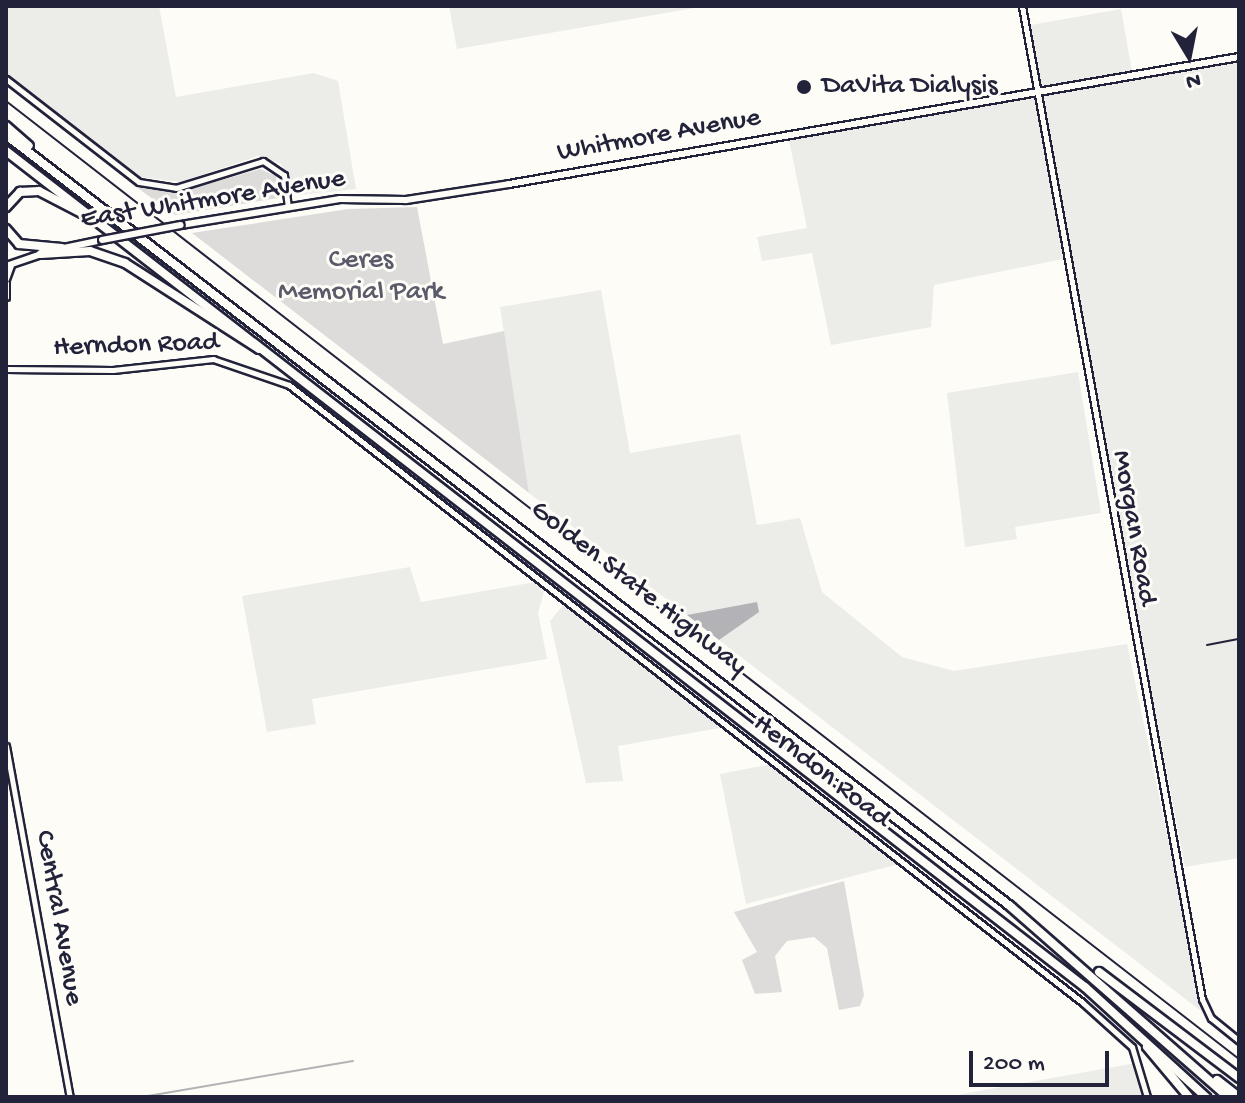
<!DOCTYPE html>
<style>
body{margin:0}
#map{position:relative;width:1245px;height:1103px;overflow:hidden;background:#fdfcf7;font-family:"Gochi Hand",sans-serif}
div>[style]{position:absolute}
.built>*{inset:0;background:#ecece9;transform-origin:0 0}
.green>*{inset:0;background:#dddcdb}
.water>*{inset:0;background:#b2b2b7}
.stream>*{height:2px;margin:-1px;padding:0 1px;transform-origin:1px;border-radius:1px;background:#b2b2b7}
.roads{filter:drop-shadow(2px 0 #22223b) drop-shadow(-2px 0 #22223b) drop-shadow(0 2px #22223b) drop-shadow(0 -2px #22223b)}
.tertiary>*{height:5px;margin:-2.5px;padding:0 2.5px;transform-origin:2.5px;border-radius:2.5px;background:#fdfcf7}
.secondary>*{height:6px;margin:-3px;padding:0 3px;transform-origin:3px;border-radius:3px;background:#fdfcf7}
.motorway>*{height:8px;margin:-4px;padding:0 4px;transform-origin:4px;border-radius:4px;background:#fdfcf7}
.rail>*{height:2px;margin:-1px;padding:0 1px;transform-origin:1px;border-radius:1px;background:#22223b}
.bridges{filter:drop-shadow(2px 0 #22223b) drop-shadow(-2px 0 #22223b) drop-shadow(0 2px #22223b) drop-shadow(0 -2px #22223b)}
.secondary-bridge>*{height:6px;margin:-3px;padding:0 3px;transform-origin:3px;border-radius:3px;background:#fdfcf7}
.dots>*{width:22px;height:22px;translate:-50% -50%;box-sizing:border-box;border:4px solid #fdfcf7;border-radius:50%}
span{translate:-50% -50%;white-space:nowrap;text-align:center;line-height:1.15;-webkit-text-stroke:6px #fdfcf7;paint-order:stroke}
.poi-label{font-size:28px;color:#22223b}
.left{translate:0 -50%;text-align:left}
.street-label{font-size:28px;color:#22223b}
.park-label{font-size:28px;color:#5a5a6b}
.frame{position:absolute;inset:0;border:8px solid #22223b;pointer-events:none}
.north{position:absolute;left:1149px;top:16px;width:80px;height:80px;-webkit-text-stroke:6px #fdfcf7;paint-order:stroke;rotate:170deg;font-size:22px;font-weight:700;line-height:32px;text-align:center;color:#22223b}
.north::after{content:'';display:block;margin:auto;width:28px;height:36px;background:#22223b;clip-path:polygon(50% 0,100% 100%,50% 72%,0 100%)}
.scale{position:absolute;left:969px;top:1051px;width:140px;height:36px;box-sizing:border-box;border:4px solid #22223b;border-top:0;padding-left:10px;font-size:24px;line-height:28px;white-space:nowrap;color:#22223b;-webkit-text-stroke:6px #fdfcf7;paint-order:stroke}
</style>
<div id="map">
<div class="built">
<i style="clip-path:polygon(6px 6px,159px 6px,176px 97px,314px 73px,338px 81px,356px 189px,300px 195px,281px 164px,258px 156px,181px 182px,140px 177px,6px 74px)"></i>
<i style="clip-path:polygon(449px 6px,706px 6px,457px 49px)"></i>
<i style="left:1121px;top:9px;width:64px;height:96px;rotate:80deg"></i>
<i style="clip-path:polygon(1239px 57px,1239px 858px,1185px 867px,1068px 258px,934px 285px,931px 327px,831px 345px,812px 253px,762px 261px,757px 237px,807px 228px,788px 135px)"></i>
<i style="clip-path:polygon(601px 290px,630px 453px,740px 434px,757px 525px,800px 518px,822px 592px,902px 657px,954px 671px,1127px 644px,1205px 1014px,719px 640px,758px 612px,757px 603px,687px 615px,529px 493px,500px 307px)"></i>
<i style="clip-path:polygon(1078px 372px,1101px 513px,1015px 527px,1017px 539px,965px 547px,947px 393px)"></i>
<i style="clip-path:polygon(410px 567px,421px 602px,536px 582px,545px 588px,538px 613px,547px 659px,312px 699px,316px 724px,267px 732px,242px 596px)"></i>
<i style="clip-path:polygon(564px 604px,725px 727px,618px 746px,623px 781px,586px 783px,550px 621px)"></i>
<i style="clip-path:polygon(772px 764px,812px 795px,899px 864px,746px 904px,720px 774px)"></i>
<i style="clip-path:polygon(1136px 1063px,1143px 1097px,946px 1097px)"></i>
</div>
<div class="green">
<i style="clip-path:polygon(260px 169px,276px 176px,278px 198px,175px 215px,128px 181px,180px 192px)"></i>
<i style="clip-path:polygon(417px 207px,443px 344px,504px 331px,529px 493px,192px 233px,348px 209px)"></i>
<i style="clip-path:polygon(844px 881px,864px 995px,860px 1006px,839px 1010px,827px 948px,814px 937px,787px 941px,775px 956px,782px 992px,755px 994px,742px 960px,757px 952px,734px 912px)"></i>
</div>
<div class="water">
<i style="clip-path:polygon(757px 602px,759px 612px,719px 640px,687px 615px)"></i>
</div>
<div class="stream">
<i style="left:142px;top:1097px;width:214px;rotate:-9.7deg"></i>
</div>
<div class="roads">
<div class="tertiary">
<i style="left:1022px;top:6px;width:1009px;rotate:79.73deg"></i>
<i style="left:1202px;top:999px;width:21px;rotate:65deg"></i>
<i style="left:1211px;top:1018px;width:36px;rotate:39deg"></i>
<i style="left:6px;top:79px;width:168px;rotate:37.8deg"></i>
<i style="left:139px;top:182px;width:37px;rotate:9deg"></i>
<i style="left:176px;top:188px;width:91px;rotate:-17.2deg"></i>
<i style="left:263px;top:161px;width:25px;rotate:34deg"></i>
<i style="left:284px;top:175px;width:31px;rotate:83deg"></i>
<i style="left:6px;top:279px;width:15px;rotate:-70deg"></i>
<i style="left:6px;top:283px;width:14px;rotate:90deg"></i>
<i style="left:6px;top:369px;width:107px;rotate:0.5deg"></i>
<i style="left:113px;top:370px;width:101px;rotate:-6.3deg"></i>
<i style="left:213px;top:359px;width:80px;rotate:18.9deg"></i>
<i style="left:289px;top:385px;width:1006px;rotate:37.89deg"></i>
<i style="left:1083px;top:1003px;width:66px;rotate:41.9deg"></i>
<i style="left:1132px;top:1047px;width:52px;rotate:73.3deg"></i>
<i style="left:6px;top:746px;width:357px;rotate:79.7deg"></i>
</div>
<div class="secondary">
<i style="left:181px;top:225px;width:161px;rotate:-9.3deg"></i>
<i style="left:340px;top:199px;width:66px;rotate:0.9deg"></i>
<i style="left:406px;top:200px;width:104px;rotate:-8.8deg"></i>
<i style="left:509px;top:184px;width:741px;rotate:-9.87deg"></i>
<i style="left:59px;top:249px;width:44px;rotate:-11.8deg"></i>
<i style="left:6px;top:266px;width:40px;rotate:-18.9deg"></i>
</div>
<div class="motorway">
<i style="left:6px;top:126px;width:30px;rotate:41deg"></i>
<i style="left:6px;top:135px;width:1266px;rotate:37.52deg"></i>
<i style="left:1010px;top:906px;width:290px;rotate:41.2deg"></i>
<i style="left:6px;top:151px;width:1365px;rotate:37.77deg"></i>
<i style="left:1085px;top:987px;width:164px;rotate:42.3deg"></i>
<i style="left:6px;top:207px;width:21px;rotate:-47deg"></i>
<i style="left:20px;top:192px;width:19px;rotate:-3deg"></i>
<i style="left:39px;top:191px;width:63px;rotate:27.4deg"></i>
<i style="left:6px;top:229px;width:20px;rotate:49deg"></i>
<i style="left:19px;top:244px;width:43px;rotate:5.3deg"></i>
<i style="left:41px;top:254px;width:49px;rotate:-3.5deg"></i>
<i style="left:90px;top:251px;width:37px;rotate:19deg"></i>
<i style="left:125px;top:263px;width:159px;rotate:32.7deg"></i>
<i style="left:1099px;top:972px;width:176px;rotate:37.1deg"></i>
<i style="left:1147px;top:1047px;width:65px;rotate:50deg"></i>
<i style="left:1217px;top:1080px;width:28px;rotate:38deg"></i>
</div>
</div>
<div class="rail">
<i style="left:6px;top:101px;width:1561px;rotate:37.85deg"></i>
<i style="left:1207px;top:645px;width:33px;rotate:-11deg"></i>
</div>
<div class="bridges">
<div class="secondary-bridge">
<i style="left:102px;top:240px;width:80px;rotate:-10.8deg"></i>
</div>
</div>
<div class="dots">
<i style="left:804px;top:87px;background:#22223b"></i>
</div>
<div class="poi-label">
<span class="left" style="left:822px;top:87px">DaVita Dialysis</span>
</div>
<div class="street-label">
<span style="left:659px;top:136px;rotate:-10deg">Whitmore Avenue</span>
<span style="left:213px;top:200px;rotate:-9deg">East Whitmore Avenue</span>
<span style="left:136px;top:346px;rotate:-2deg">Herndon Road</span>
<span style="left:1133px;top:528px;rotate:80deg">Morgan Road</span>
<span style="left:638px;top:589px;rotate:38deg">Golden State Highway</span>
<span style="left:821px;top:772px;rotate:38deg">Herndon Road</span>
<span style="left:58px;top:918px;rotate:80deg">Central Avenue</span>
</div>
<div class="park-label">
<span style="left:361px;top:277px">Ceres<br>Memorial Park</span>
</div>
<div class="frame"></div>
<div class="north">N</div>
<div class="scale">200 m</div>
</div>
